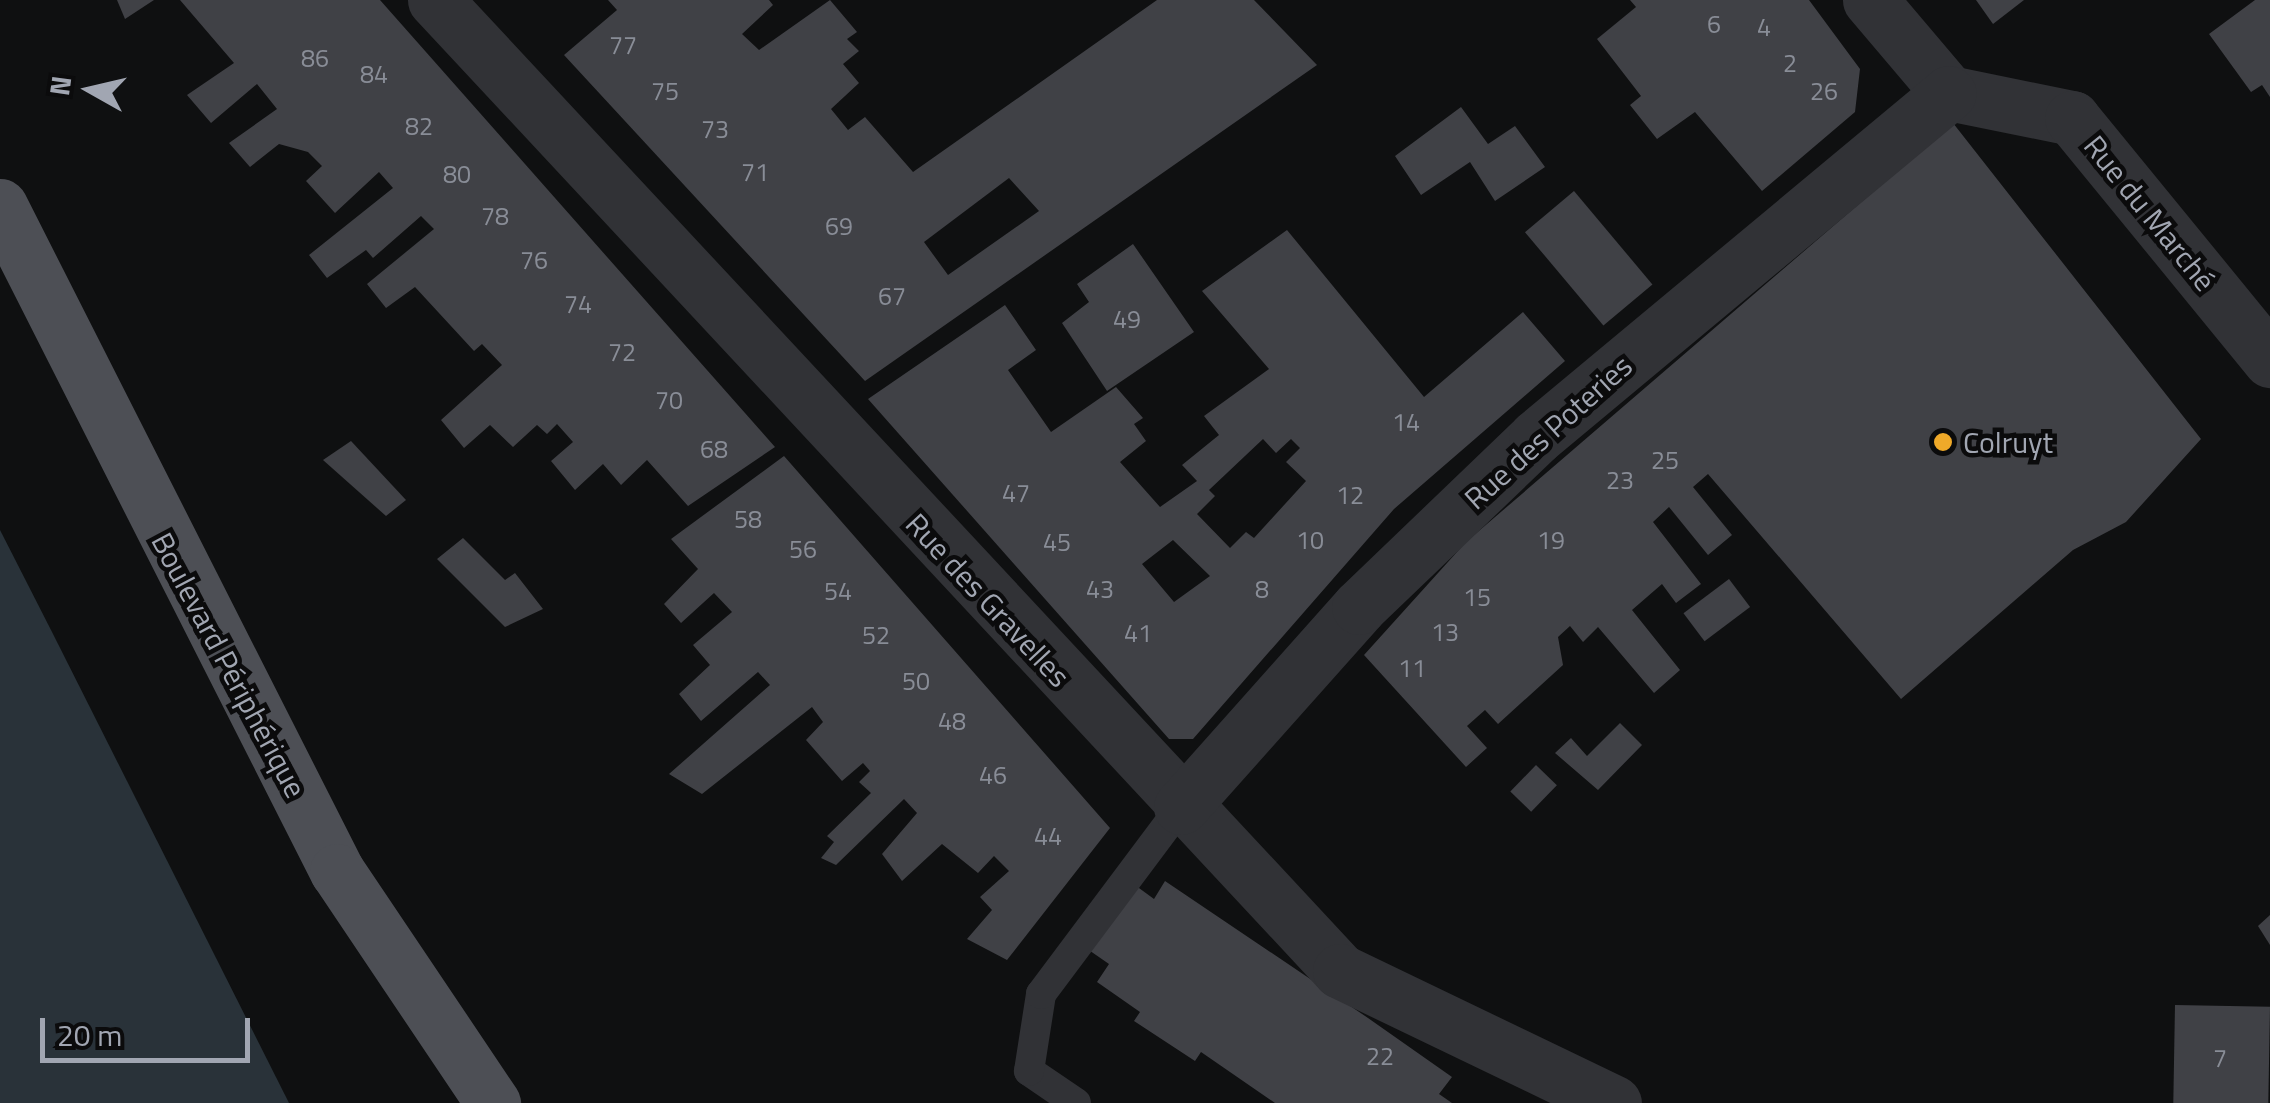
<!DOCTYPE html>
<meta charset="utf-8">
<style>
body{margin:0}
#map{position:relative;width:2270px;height:1103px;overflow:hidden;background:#0f1011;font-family:"Titillium Web",sans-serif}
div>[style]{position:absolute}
.water>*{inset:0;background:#293239}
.building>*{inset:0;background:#404146;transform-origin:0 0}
.lane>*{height:30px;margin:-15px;padding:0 15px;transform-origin:15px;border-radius:15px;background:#313236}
.street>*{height:55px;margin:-27.5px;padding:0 27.5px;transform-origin:27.5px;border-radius:27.5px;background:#313236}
.primary>*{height:55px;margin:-27.5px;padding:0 27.5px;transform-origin:27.5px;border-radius:27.5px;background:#4d4f55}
.dots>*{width:28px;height:28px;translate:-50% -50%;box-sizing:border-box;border:5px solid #0b0b0c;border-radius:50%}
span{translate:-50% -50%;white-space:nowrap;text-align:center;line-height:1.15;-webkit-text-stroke:9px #0b0b0c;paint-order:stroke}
.number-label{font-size:25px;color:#898d97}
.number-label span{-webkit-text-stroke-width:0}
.street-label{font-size:30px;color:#a1a6b2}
.poi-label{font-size:30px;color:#a1a6b2}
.left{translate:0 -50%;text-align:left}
.north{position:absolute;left:40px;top:40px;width:100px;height:100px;-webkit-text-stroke:8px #0b0b0c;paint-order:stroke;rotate:278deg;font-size:28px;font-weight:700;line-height:40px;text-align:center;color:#a1a6b2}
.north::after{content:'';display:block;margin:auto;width:35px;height:45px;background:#a1a6b2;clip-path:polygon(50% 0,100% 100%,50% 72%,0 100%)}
.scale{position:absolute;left:40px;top:1018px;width:210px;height:45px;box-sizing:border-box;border:5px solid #a1a6b2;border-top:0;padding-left:12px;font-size:30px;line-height:35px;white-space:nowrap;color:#a1a6b2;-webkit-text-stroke:8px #0b0b0c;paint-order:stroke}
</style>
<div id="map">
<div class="water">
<i style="clip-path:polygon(0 530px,53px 634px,289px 1103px,0 1103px)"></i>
</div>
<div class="building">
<i style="clip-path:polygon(117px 0,154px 0,125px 19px)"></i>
<i style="clip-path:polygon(180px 0,380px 0,775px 447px,688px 506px,647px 460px,621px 485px,603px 464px,575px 490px,551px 461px,573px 442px,557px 424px,547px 434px,537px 425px,513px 447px,490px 425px,464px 448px,441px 420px,502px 365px,482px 344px,474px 351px,415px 287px,386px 308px,367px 284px,434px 229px,421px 216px,373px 258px,366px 250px,327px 278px,309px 255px,393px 188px,379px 172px,335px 213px,306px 181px,322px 166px,308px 152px,279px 144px,250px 167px,229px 143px,277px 109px,257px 84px,211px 123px,187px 95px,234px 63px)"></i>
<i style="clip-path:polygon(evenodd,608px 0,769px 0,773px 5px,742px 34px,759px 50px,830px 0,857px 32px,847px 39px,859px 51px,843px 64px,859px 83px,831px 109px,848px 130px,865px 117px,913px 172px,1157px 0,1254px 0,1317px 65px,865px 381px,564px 55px,617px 10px,608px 0,1009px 178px,1039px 211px,948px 275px,924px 242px,1009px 178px)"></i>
<i style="clip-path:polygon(1630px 0,1809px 0,1860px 69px,1855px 112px,1762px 191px,1695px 112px,1657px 139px,1630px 105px,1641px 96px,1597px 39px,1636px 7px)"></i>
<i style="clip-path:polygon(1976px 0,2024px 0,1993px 24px)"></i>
<i style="clip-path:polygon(2255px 0,2270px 0,2270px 97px,2262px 85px,2251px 92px,2209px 34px)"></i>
<i style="clip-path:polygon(1461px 107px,1488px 144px,1515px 126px,1545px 167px,1495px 201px,1470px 162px,1421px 195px,1395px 156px)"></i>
<i style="clip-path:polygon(1953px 123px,2201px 439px,2126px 522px,2073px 550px,1901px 699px,1708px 474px,1693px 487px,1732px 535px,1708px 555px,1669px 507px,1653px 522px,1701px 584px,1676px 603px,1662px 584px,1632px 610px,1680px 670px,1654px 693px,1598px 627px,1583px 642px,1570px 626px,1558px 637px,1563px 665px,1498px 724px,1485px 710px,1467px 726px,1487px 748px,1466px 767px,1364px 655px,1466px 542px)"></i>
<i style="left:1574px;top:191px;width:122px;height:64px;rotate:50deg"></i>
<i style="clip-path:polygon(evenodd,1287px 230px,1424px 397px,1523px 312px,1565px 361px,1394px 509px,1193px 739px,1169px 739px,868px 399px,1005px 305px,1036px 350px,1008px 370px,1051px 432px,1116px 387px,1143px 418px,1134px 424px,1146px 441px,1120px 462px,1160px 507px,1197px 481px,1182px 465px,1219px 435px,1204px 416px,1269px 369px,1202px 291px,1287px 230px,1263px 439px,1276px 453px,1291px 439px,1300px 448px,1286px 462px,1306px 481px,1254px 538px,1246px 532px,1230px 548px,1197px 514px,1215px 496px,1209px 490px,1263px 439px,1287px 230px,1173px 540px,1210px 576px,1174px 602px,1142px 564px,1173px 540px)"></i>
<i style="clip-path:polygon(1133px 244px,1194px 332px,1107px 391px,1062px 323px,1089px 302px,1077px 284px)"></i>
<i style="clip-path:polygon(351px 441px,406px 500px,386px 516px,323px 460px)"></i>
<i style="clip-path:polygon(784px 456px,1110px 828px,1007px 960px,967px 939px,992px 910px,980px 897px,1009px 871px,994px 856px,978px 873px,942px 844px,902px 881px,882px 854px,917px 813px,904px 799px,836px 865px,821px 858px,834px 842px,827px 836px,871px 793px,859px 782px,870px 771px,863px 763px,842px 781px,806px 740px,823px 722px,812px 707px,702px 794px,669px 774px,770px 685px,758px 672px,701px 721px,679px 694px,710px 665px,693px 645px,732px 612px,714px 593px,681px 623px,664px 604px,698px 569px,671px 539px)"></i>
<i style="clip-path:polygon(463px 538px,505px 580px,515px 573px,543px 609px,505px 627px,437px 559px)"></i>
<i style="left:1729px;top:579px;width:35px;height:57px;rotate:53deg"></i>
<i style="clip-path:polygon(1620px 723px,1642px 745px,1598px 790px,1555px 753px,1571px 738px,1587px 756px)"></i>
<i style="left:1536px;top:765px;width:29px;height:37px;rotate:44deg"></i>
<i style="clip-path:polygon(1128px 880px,1154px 899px,1165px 881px,1368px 1018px,1452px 1077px,1439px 1094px,1452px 1103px,1275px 1103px,1201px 1052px,1195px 1061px,1134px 1021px,1140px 1012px,1097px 982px,1109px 964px,1083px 946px)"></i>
<i style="clip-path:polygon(2270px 915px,2270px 945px,2258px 926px)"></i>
<i style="left:2175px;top:1005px;width:95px;height:99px;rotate:1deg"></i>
</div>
<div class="lane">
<i style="left:1076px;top:1103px;width:57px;rotate:-145.8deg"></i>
<i style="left:1029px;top:1071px;width:78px;rotate:-81.1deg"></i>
<i style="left:1041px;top:994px;width:234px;rotate:-53.2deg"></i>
</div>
<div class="street">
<i style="left:435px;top:0;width:1327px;rotate:47.01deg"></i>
<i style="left:1340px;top:971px;width:304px;rotate:25.7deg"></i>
<i style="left:1870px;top:0;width:122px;rotate:49.7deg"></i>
<i style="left:1949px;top:93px;width:126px;rotate:11.5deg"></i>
<i style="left:2072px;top:118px;width:313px;rotate:50.7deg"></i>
<i style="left:1181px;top:807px;width:268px;rotate:-48.3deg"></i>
<i style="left:1359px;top:607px;width:245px;rotate:-43.8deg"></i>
<i style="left:1536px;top:437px;width:537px;rotate:-39.79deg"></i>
</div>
<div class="primary">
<i style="left:0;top:206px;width:746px;rotate:63.13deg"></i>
<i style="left:337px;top:871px;width:280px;rotate:56.1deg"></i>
</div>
<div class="dots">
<i style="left:1943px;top:442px;background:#efa929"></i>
</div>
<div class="number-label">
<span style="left:1714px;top:24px">6</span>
<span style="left:1764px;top:27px">4</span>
<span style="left:623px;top:45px">77</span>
<span style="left:315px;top:58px">86</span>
<span style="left:1790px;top:63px">2</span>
<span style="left:374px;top:74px">84</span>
<span style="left:665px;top:91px">75</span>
<span style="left:1824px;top:91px">26</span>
<span style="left:419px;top:126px">82</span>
<span style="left:715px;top:129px">73</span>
<span style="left:755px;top:172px">71</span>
<span style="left:457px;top:174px">80</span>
<span style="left:495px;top:216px">78</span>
<span style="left:839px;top:226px">69</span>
<span style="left:534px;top:260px">76</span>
<span style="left:892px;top:296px">67</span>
<span style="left:578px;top:304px">74</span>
<span style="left:1127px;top:319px">49</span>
<span style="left:622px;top:352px">72</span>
<span style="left:669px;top:400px">70</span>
<span style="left:1406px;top:422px">14</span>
<span style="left:714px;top:449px">68</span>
<span style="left:1665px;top:460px">25</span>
<span style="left:1620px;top:480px">23</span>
<span style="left:1016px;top:493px">47</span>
<span style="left:1350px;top:495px">12</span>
<span style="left:748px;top:519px">58</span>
<span style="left:1310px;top:540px">10</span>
<span style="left:1551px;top:540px">19</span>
<span style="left:1057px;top:542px">45</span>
<span style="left:803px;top:549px">56</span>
<span style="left:1100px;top:589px">43</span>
<span style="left:1262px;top:589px">8</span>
<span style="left:838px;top:591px">54</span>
<span style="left:1477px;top:597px">15</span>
<span style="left:1445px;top:632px">13</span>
<span style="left:1138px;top:633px">41</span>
<span style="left:876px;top:635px">52</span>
<span style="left:1412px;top:668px">11</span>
<span style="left:916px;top:681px">50</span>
<span style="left:952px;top:721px">48</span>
<span style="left:993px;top:775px">46</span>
<span style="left:1048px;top:836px">44</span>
<span style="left:1380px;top:1056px">22</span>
<span style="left:2220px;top:1058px">7</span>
</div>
<div class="street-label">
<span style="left:2150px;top:213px;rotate:51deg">Rue du Marché</span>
<span style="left:1548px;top:432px;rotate:-42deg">Rue des Poteries</span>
<span style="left:988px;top:600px;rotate:47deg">Rue des Gravelles</span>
<span style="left:229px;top:665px;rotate:62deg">Boulevard Périphérique</span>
</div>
<div class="poi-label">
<span class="left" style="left:1963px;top:442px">Colruyt</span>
</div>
<div class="north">N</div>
<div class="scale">20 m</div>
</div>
